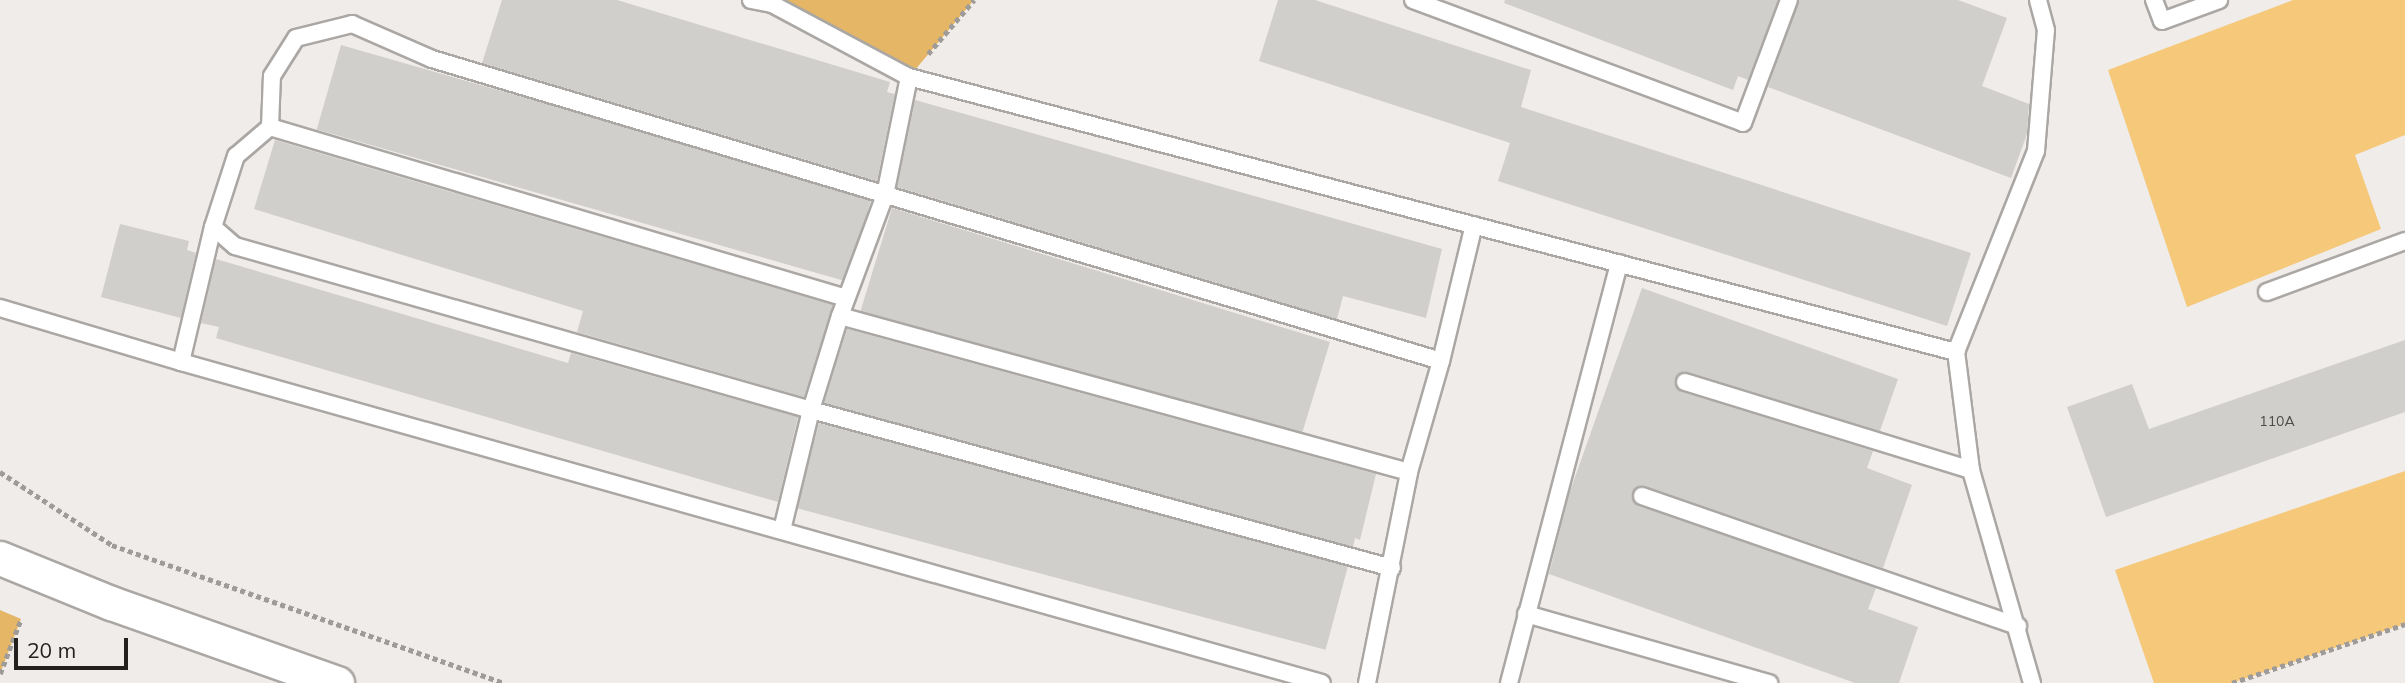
<!DOCTYPE html>
<meta charset="utf-8">
<style>
body{margin:0}
#map{position:relative;width:2405px;height:683px;overflow:hidden;background:#efece9;font-family:Mulish,sans-serif}
div>[style]{position:absolute}
.green>*{inset:0;background:#f5c87a}
.forest>*{inset:0;background:#e4b666}
.building>*{inset:0;background:#d1cfcb;transform-origin:0 0}
.path>*{height:4.5px;margin-top:-2.25px;transform-origin:0;background:repeating-linear-gradient(90deg,#9e9b99 0 5px,transparent 0 8.5px)}
.roads{filter:drop-shadow(2px 0 #aaa7a4) drop-shadow(-2px 0 #aaa7a4) drop-shadow(0 2px #aaa7a4) drop-shadow(0 -2px #aaa7a4)}
.lane>*{height:16px;margin:-8px;padding:0 8px;transform-origin:8px;border-radius:8px;background:#fff}
.street>*{height:33px;margin:-16.5px;padding:0 16.5px;transform-origin:16.5px;border-radius:16.5px;background:#fff}
span{translate:-50% -50%;white-space:nowrap;text-align:center;line-height:1.15;-webkit-text-stroke:6px #efece9;paint-order:stroke}
.number-label{font-size:14px;color:#4e4c4b}
.number-label span{-webkit-text-stroke-width:0}
.scale{position:absolute;left:14px;top:638px;width:114px;height:32px;box-sizing:border-box;border:4px solid #222120;border-top:0;padding-left:9px;font-size:21px;line-height:24px;white-space:nowrap;color:#222120;-webkit-text-stroke:5px #efece9;paint-order:stroke}
</style>
<div id="map">
<div class="green">
<i style="clip-path:polygon(2293px 0,2405px 0,2405px 135px,2355px 155px,2381px 229px,2187px 307px,2108px 70px)"></i>
<i style="clip-path:polygon(2405px 471px,2405px 624px,2232px 683px,2154px 683px,2115px 570px)"></i>
</div>
<div class="forest">
<i style="clip-path:polygon(751px 0,974px 0,909px 77px)"></i>
<i style="clip-path:polygon(0 610px,21px 619px,0 674px)"></i>
</div>
<div class="building">
<i style="clip-path:polygon(502px 0,617px 0,890px 82px,887px 92px,895px 94px,877px 181px,482px 63px)"></i>
<i style="clip-path:polygon(1278px 0,1315px 0,1531px 70px,1521px 107px,1971px 253px,1947px 326px,1498px 181px,1510px 143px,1259px 61px)"></i>
<i style="clip-path:polygon(1505px 0,1778px 0,1748px 80px,1738px 76px,1733px 90px,1504px 3px)"></i>
<i style="clip-path:polygon(1799px 0,1958px 0,2007px 18px,1982px 86px,2029px 104px,2027px 134px,2011px 178px,1768px 87px)"></i>
<i style="left:341px;top:45px;width:552px;height:88px;rotate:16deg"></i>
<i style="clip-path:polygon(915px 100px,1442px 249px,1426px 318px,1343px 296px,1337px 319px,897px 187px)"></i>
<i style="clip-path:polygon(275px 140px,833px 305px,804px 397px,577px 332px,583px 311px,254px 209px)"></i>
<i style="left:892px;top:208px;width:458px;height:108px;rotate:17deg"></i>
<i style="clip-path:polygon(120px 224px,189px 241px,187px 250px,196px 253px,181px 318px,101px 297px)"></i>
<i style="clip-path:polygon(216px 259px,568px 363px,571px 353px,798px 417px,778px 502px,216px 338px,219px 327px,201px 323px)"></i>
<i style="clip-path:polygon(1642px 288px,1898px 379px,1880px 431px,1688px 372px,1678px 374px,1675px 380px,1677px 389px,1682px 392px,1873px 451px,1867px 468px,1912px 485px,1883px 568px,1645px 486px,1636px 488px,1632px 497px,1639px 506px,1876px 588px,1868px 609px,1918px 627px,1899px 683px,1855px 683px,1549px 574px,1569px 494px)"></i>
<i style="clip-path:polygon(847px 329px,1376px 474px,1360px 540px,1355px 538px,1353px 547px,824px 403px)"></i>
<i style="clip-path:polygon(2405px 340px,2405px 412px,2106px 517px,2067px 407px,2132px 384px,2149px 429px)"></i>
<i style="left:819px;top:423px;width:548px;height:88px;rotate:15deg"></i>
</div>
<div class="path">
<i style="left:928px;top:54px;width:71px;rotate:-49.6deg"></i>
<i style="left:0;top:472px;width:134px;rotate:33.1deg"></i>
<i style="left:112px;top:545px;width:416px;rotate:19.4deg"></i>
<i style="left:0;top:674px;width:59px;rotate:-69.1deg"></i>
<i style="left:2232px;top:683px;width:183px;rotate:-18.8deg"></i>
</div>
<div class="roads">
<div class="lane">
<i style="left:751px;top:0;width:21px;rotate:11deg"></i>
<i style="left:772px;top:4px;width:155px;rotate:28.1deg"></i>
<i style="left:909px;top:77px;width:1083px;rotate:14.72deg"></i>
<i style="left:1413px;top:0;width:352px;rotate:20.4deg"></i>
<i style="left:1743px;top:123px;width:131px;rotate:-69.5deg"></i>
<i style="left:2154px;top:0;width:22px;rotate:69deg"></i>
<i style="left:2162px;top:21px;width:61px;rotate:-20.2deg"></i>
<i style="left:270px;top:127px;width:601px;rotate:16.53deg"></i>
<i style="left:213px;top:227px;width:29px;rotate:41deg"></i>
<i style="left:235px;top:246px;width:599px;rotate:15.89deg"></i>
<i style="left:811px;top:410px;width:602px;rotate:15.21deg"></i>
<i style="left:2267px;top:292px;width:147px;rotate:-20.3deg"></i>
<i style="left:0;top:308px;width:189px;rotate:16.6deg"></i>
<i style="left:181px;top:362px;width:1185px;rotate:15.71deg"></i>
<i style="left:840px;top:316px;width:590px;rotate:15.33deg"></i>
<i style="left:181px;top:362px;width:139px;rotate:-76.7deg"></i>
<i style="left:213px;top:227px;width:75px;rotate:-72.1deg"></i>
<i style="left:236px;top:156px;width:45px;rotate:-40.5deg"></i>
<i style="left:270px;top:127px;width:51px;rotate:-87.8deg"></i>
<i style="left:272px;top:76px;width:45px;rotate:-57.7deg"></i>
<i style="left:296px;top:38px;width:58px;rotate:-14deg"></i>
<i style="left:352px;top:24px;width:87px;rotate:23.6deg"></i>
<i style="left:432px;top:59px;width:1053px;rotate:16.66deg"></i>
<i style="left:1685px;top:382px;width:299px;rotate:17.1deg"></i>
<i style="left:1642px;top:496px;width:398px;rotate:19.1deg"></i>
<i style="left:782px;top:530px;width:123px;rotate:-76.4deg"></i>
<i style="left:811px;top:410px;width:98px;rotate:-72.9deg"></i>
<i style="left:840px;top:316px;width:129px;rotate:-69.6deg"></i>
<i style="left:885px;top:195px;width:120px;rotate:-78.5deg"></i>
<i style="left:1526px;top:614px;width:253px;rotate:15.9deg"></i>
<i style="left:1367px;top:683px;width:215px;rotate:-78.7deg"></i>
<i style="left:1409px;top:472px;width:116px;rotate:-73.9deg"></i>
<i style="left:1441px;top:361px;width:140px;rotate:-76.4deg"></i>
<i style="left:1509px;top:683px;width:434px;rotate:-75.3deg"></i>
<i style="left:2032px;top:683px;width:222px;rotate:-106deg"></i>
<i style="left:1971px;top:470px;width:119px;rotate:-97.2deg"></i>
<i style="left:1956px;top:352px;width:216px;rotate:-68.3deg"></i>
<i style="left:2036px;top:151px;width:121px;rotate:-85.3deg"></i>
<i style="left:2046px;top:30px;width:31px;rotate:-105deg"></i>
</div>
<div class="street">
<i style="left:0;top:558px;width:120px;rotate:22.1deg"></i>
<i style="left:111px;top:603px;width:240px;rotate:19.5deg"></i>
</div>
</div>
<div class="number-label">
<span style="left:2277px;top:421px">110А</span>
</div>
<div class="scale">20 m</div>
</div>
